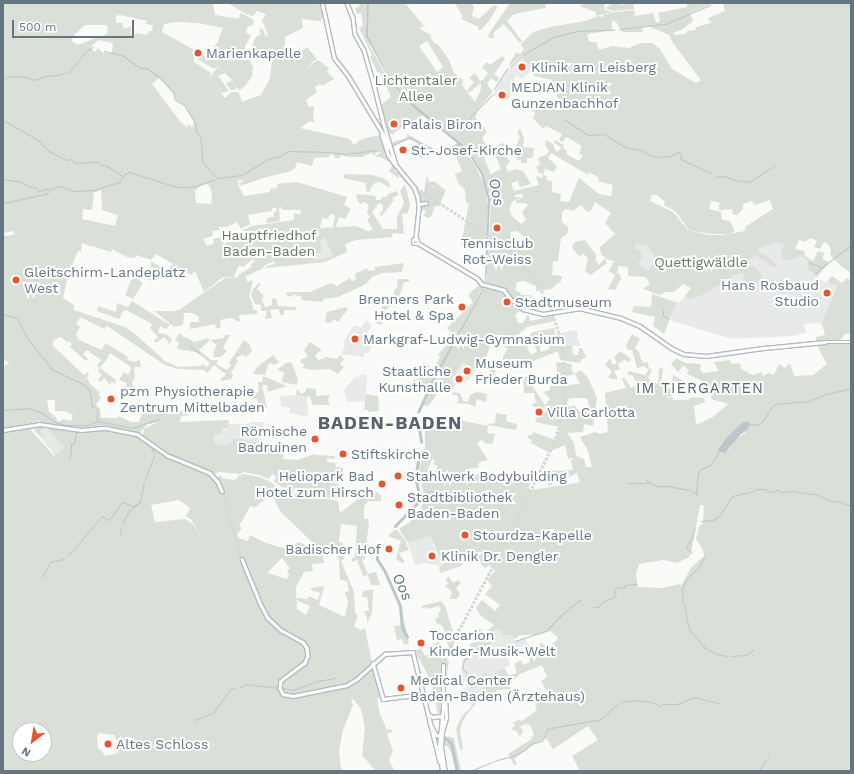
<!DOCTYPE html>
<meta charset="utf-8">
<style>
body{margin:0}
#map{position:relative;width:854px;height:774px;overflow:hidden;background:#fafaf8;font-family:"Work Sans",sans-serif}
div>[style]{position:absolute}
.built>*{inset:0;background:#e8e9e9}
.green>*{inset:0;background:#dadfd7}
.water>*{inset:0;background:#bbc7cb}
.stream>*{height:1px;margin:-0.5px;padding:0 0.5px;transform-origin:0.5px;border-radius:0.5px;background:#bbc7cb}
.river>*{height:3px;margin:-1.5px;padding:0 1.5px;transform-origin:1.5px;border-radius:1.5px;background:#bbc7cb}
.secondary-tunnel>*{height:2.5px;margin-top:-1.25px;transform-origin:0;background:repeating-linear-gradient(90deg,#d5d9db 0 2.5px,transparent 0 3.5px)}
.primary-tunnel>*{height:3px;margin-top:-1.5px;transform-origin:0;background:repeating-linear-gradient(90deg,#d5d9db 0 3px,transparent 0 4.5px)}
.roads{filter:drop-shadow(1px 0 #b3babf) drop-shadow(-1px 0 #b3babf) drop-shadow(0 1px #b3babf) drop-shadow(0 -1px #b3babf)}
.secondary>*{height:2.5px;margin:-1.25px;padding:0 1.25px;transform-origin:1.25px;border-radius:1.25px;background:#fff}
.secondary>.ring{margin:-1.25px;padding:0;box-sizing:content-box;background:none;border:2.5px solid #fff;border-radius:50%}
.primary>*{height:3px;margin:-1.5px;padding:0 1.5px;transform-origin:1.5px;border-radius:1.5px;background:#fff}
.dots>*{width:11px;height:11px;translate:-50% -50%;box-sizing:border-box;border:2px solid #fff;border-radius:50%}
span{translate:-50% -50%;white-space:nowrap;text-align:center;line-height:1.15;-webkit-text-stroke:4px #fff;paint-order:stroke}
.poi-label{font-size:14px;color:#657683}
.left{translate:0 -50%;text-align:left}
.right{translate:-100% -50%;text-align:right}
.park-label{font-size:14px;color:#687a64}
.water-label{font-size:15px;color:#60757c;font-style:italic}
.neighbourhood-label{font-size:15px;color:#57646e;letter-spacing:1px}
.district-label{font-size:18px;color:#57646e;font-weight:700;letter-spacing:1px}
.frame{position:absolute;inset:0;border:4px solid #657683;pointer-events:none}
.north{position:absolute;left:12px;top:722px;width:40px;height:40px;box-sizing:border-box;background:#fff;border:1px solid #c1c8cd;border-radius:50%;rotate:211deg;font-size:11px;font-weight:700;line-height:16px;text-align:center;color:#657683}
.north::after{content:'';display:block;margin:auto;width:14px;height:18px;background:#e4572e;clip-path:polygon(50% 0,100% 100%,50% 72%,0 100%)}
.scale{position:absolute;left:12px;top:20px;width:122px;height:18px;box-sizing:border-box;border:2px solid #657683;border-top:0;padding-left:5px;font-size:12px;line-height:14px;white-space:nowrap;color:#657683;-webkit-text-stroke:3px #fff;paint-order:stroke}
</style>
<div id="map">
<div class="built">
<i style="clip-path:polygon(522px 58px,529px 65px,531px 71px,522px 79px,516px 76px,513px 82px,519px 85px,508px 100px,499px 98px,493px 95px,506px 70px,510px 69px)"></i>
<i style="clip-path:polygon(326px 238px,333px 256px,315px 260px,314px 253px,322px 252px,320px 240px)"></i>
<i style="clip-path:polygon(778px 242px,785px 245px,781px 255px,800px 255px,809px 261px,807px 268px,821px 280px,837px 286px,822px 323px,804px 324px,806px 333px,791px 336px,732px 339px,669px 320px,674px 308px,685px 296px,689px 300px,705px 294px,737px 274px,745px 273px,749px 261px,759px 248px)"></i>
<i style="clip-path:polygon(636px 244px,647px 246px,656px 259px,648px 271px,638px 264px,633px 248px)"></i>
<i style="clip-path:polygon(366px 320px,372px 325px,366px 335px,365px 335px,363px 337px,372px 347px,368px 353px,364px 353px,364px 357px,341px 354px,345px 345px,343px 343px,354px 325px,361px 328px)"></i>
<i style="clip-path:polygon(575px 330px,578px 332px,577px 337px,581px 346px,556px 346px,551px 337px,553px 335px)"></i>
<i style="clip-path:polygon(463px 362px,475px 370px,469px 380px,455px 385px,450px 381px)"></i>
<i style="clip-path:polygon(362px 374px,367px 376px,366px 401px,347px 402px,344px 390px,356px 376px,358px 378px)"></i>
<i style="clip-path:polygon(296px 395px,307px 397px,308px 417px,289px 413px,290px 408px,281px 406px,280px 396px)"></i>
<i style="clip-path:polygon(251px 422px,264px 422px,261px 443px,236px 438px,227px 445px,214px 444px,214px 434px,221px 434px,221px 430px,228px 428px,229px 424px,249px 424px)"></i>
<i style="clip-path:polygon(44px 427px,52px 433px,64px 447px,55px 455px,38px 435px,46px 438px,40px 431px)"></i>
<i style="clip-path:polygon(430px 536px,433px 545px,444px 565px,439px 566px,426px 563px,415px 565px,408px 543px)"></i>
<i style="clip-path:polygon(494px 629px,500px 629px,503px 635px,512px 635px,515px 641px,525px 639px,532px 650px,516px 658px,514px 654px,507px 655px,510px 665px,489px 677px,482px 675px,486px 683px,472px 706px,460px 695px,470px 682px,460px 681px,463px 659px,484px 642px)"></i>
</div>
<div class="green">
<i style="clip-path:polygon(evenodd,3px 3px,213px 3px,215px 15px,239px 19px,240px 13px,251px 18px,254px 21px,253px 25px,247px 27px,246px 33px,251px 35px,245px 46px,245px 52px,253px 67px,252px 76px,246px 85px,240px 90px,235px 87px,236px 90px,231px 90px,226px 84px,231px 80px,234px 85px,232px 80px,218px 66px,214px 69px,194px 57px,194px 62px,211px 73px,209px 78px,218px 67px,225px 73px,218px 76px,229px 91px,222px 93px,212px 81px,225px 98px,231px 92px,237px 92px,239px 93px,242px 102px,261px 95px,270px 78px,272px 60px,262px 53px,256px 59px,253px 52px,256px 50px,255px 48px,251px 48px,256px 37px,261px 34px,259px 30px,262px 28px,266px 36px,268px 36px,262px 20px,266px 14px,257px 11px,253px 16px,246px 14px,228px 3px,319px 3px,323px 17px,320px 21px,302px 19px,303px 28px,285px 37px,285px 46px,300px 53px,307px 47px,317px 59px,312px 62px,306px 71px,313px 63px,318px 60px,329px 68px,327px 72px,334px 79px,322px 86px,320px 84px,315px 87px,317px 92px,306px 100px,309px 107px,314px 106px,313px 116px,315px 123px,310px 121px,300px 128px,350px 139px,353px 144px,358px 143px,358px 141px,365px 138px,380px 135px,387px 154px,383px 155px,389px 157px,393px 164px,395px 171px,400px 175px,398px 178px,389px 171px,393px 164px,380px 157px,375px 157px,381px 152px,377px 152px,374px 156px,372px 153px,362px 157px,348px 157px,341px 155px,339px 158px,335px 158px,334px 155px,330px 154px,329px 157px,314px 158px,312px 166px,297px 162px,295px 168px,291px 171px,263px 178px,240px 186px,239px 183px,243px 182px,241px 180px,238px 181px,238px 185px,244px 196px,270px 192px,270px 189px,277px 188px,277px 184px,297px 182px,347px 197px,344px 205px,351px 209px,345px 219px,339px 217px,336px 227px,333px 227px,335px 215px,330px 214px,328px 219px,322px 218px,320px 228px,356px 226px,368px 231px,373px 230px,367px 219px,370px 218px,367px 212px,369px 206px,365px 202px,360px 204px,356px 197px,357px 194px,375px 196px,376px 200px,381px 200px,382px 197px,387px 197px,388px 194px,397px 191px,398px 195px,392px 198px,394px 200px,382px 216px,379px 214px,383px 210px,383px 205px,379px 203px,372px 212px,383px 229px,397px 229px,397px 217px,404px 203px,400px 191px,404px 185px,406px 187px,410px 205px,408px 213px,402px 214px,404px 234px,393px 233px,392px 237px,356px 240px,345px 244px,347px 252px,325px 262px,266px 268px,267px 266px,275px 264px,274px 261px,265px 265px,262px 269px,244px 277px,246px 277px,247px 282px,253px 280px,249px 297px,252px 302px,253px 310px,257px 310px,257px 314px,239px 315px,240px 322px,231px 318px,220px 320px,221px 327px,216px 329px,215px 324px,190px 329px,190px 322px,199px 322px,199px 317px,193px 313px,184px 313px,183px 325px,174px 327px,154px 311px,174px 311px,179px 310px,225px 278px,239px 277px,238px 275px,251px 267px,251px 264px,255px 261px,253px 259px,243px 267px,239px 265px,234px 277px,223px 277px,204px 292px,195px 271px,191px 275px,185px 271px,177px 280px,169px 274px,152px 282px,147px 279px,150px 277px,151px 261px,166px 270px,173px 264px,156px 254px,151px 260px,136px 255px,135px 258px,127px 257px,112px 249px,111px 252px,82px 243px,81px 252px,78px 251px,68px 275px,63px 298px,74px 305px,74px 310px,125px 327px,135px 334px,165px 361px,178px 367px,201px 366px,202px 364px,207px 367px,210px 363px,196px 352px,177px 349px,179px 343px,175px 340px,180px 333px,184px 338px,186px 337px,194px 342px,208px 338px,210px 340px,224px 338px,225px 335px,230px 335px,223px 348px,227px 351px,221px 357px,213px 357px,215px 354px,213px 353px,217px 345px,210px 340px,199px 350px,211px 360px,218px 360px,216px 364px,227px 370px,231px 365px,229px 363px,244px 340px,250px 345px,252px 351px,246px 357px,243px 354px,236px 358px,238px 361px,231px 373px,233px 375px,231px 379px,221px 381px,220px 380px,226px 374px,214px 365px,207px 373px,204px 370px,178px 369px,165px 365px,107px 326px,104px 329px,80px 317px,76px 324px,80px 327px,76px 334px,79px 340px,102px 350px,105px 344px,109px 345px,128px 357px,127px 359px,130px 361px,136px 362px,138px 359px,140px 361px,141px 367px,134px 367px,135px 378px,132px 381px,133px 389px,125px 387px,127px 383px,119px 380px,124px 372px,129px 375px,131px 367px,110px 353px,105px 362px,104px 362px,100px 368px,116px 380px,115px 384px,112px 381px,110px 385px,104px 378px,100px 382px,98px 380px,102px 375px,98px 371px,100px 368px,97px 366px,101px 360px,87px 350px,83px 354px,88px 359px,86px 361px,70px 347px,72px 344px,69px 341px,67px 342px,61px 337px,54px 340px,52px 345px,84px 375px,87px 372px,89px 375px,87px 378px,90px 384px,100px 393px,98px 395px,101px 397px,96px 405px,100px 409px,101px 418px,118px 418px,119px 416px,131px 422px,139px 422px,142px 413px,162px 414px,183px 411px,185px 414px,190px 413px,189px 415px,181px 416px,180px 422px,229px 420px,228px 428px,223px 428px,221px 434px,214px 434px,214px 444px,227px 445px,236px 438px,259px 443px,260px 446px,284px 450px,283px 459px,298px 460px,314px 454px,315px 455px,335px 456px,335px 459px,327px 458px,327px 462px,335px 463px,336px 467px,343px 468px,342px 479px,338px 479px,338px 496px,336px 499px,328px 498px,297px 489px,282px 487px,274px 482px,276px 477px,272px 474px,269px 479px,259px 475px,243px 472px,241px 474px,219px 472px,215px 474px,173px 456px,143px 435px,144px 429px,158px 422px,148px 424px,139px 433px,128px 431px,126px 433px,143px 439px,163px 454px,206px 472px,215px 480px,220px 475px,222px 478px,234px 480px,238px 478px,238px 476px,244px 474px,259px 477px,269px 481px,280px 489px,294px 490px,293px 493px,338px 501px,340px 513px,358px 499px,365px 495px,366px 498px,370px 497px,369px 493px,377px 492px,381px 496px,381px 501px,368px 501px,364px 506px,364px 519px,368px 519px,369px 526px,366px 543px,364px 544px,365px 559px,362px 560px,368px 574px,376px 572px,380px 585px,371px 585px,368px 575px,363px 576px,357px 560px,352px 562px,352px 558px,355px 557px,357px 526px,341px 524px,339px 542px,343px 543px,344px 559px,341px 561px,354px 592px,355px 613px,358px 616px,354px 626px,360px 630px,365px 628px,372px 663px,354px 681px,340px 686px,341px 688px,352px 684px,372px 668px,374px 669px,380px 697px,377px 699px,380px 714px,387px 730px,391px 729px,392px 732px,387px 734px,393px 751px,389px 761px,395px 771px,376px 771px,362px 755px,365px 728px,361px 709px,353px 699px,351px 700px,353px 705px,343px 730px,339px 751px,341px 768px,344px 771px,3px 771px,3px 431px,28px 427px,54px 456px,64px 447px,47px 428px,44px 427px,40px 431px,47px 438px,38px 435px,32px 426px,44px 425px,80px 431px,96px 429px,96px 428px,73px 428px,61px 426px,59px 423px,59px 425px,40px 422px,37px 420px,37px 422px,3px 428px,3px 367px,9px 363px,3px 359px,3px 235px,7px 236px,15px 234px,13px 231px,3px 233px,3px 3px,116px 14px,147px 21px,145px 24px,153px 25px,152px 31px,150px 31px,147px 35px,136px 33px,135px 35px,131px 34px,131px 27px,123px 28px,123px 23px,116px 23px,116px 14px,3px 3px,177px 22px,198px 23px,223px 28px,217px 43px,206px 57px,201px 54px,202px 50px,197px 49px,196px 51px,162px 32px,164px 24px,177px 22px,3px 3px,85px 25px,107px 25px,108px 33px,100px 38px,98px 37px,78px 45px,71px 41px,75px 34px,85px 25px,3px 3px,99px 40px,113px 43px,112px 53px,107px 52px,103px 53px,98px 48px,95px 52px,91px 49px,91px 46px,99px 40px,3px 3px,159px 78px,174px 94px,174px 98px,184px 105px,194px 122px,192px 128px,190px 124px,186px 127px,179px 120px,152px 84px,159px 78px,3px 3px,207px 184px,210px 187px,212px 195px,211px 204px,196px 203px,195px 191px,199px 187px,207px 184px,3px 3px,101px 190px,102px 210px,118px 215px,115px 226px,82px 219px,83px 209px,92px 210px,94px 192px,101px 190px,3px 3px,279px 207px,281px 207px,282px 210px,301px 210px,300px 215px,294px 213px,294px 220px,252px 226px,239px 232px,224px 245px,222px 237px,213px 239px,214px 243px,207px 246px,203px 239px,213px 236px,212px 231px,220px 230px,219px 227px,227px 227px,237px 222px,241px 229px,250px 224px,248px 215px,272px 211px,272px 208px,276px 208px,277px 211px,274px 212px,274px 217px,268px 217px,266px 223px,280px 221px,279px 207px,3px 3px,325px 238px,333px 256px,315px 260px,312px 254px,322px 252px,320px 240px,325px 238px,3px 3px,47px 400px,55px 400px,55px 411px,65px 411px,73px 415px,71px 421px,64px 419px,58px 422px,55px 416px,49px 412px,47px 400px,3px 3px,272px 494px,280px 511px,320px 550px,298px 542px,290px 550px,266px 543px,250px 535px,248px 541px,239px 538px,237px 534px,242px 528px,239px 526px,251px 505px,254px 508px,272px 494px,3px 3px,179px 500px,190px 508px,186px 516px,191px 519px,205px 542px,193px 524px,185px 519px,155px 522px,151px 505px,179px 500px,3px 3px,335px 552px,339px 560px,340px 580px,347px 581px,349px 591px,345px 592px,348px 602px,345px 617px,319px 605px,324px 588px,323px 586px,311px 588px,311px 590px,320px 593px,318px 600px,309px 596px,308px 599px,297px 598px,298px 601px,310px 606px,306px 615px,297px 609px,296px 587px,304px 572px,313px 571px,312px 564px,324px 563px,322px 553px,323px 555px,335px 552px,3px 3px,282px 558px,290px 568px,287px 571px,289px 574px,287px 579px,267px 573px,282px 558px,3px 3px,20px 730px,44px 730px,44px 754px,20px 754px,20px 730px,3px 3px,99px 733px,114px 735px,120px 746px,118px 746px,118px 753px,105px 756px,101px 750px,98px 749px,97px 736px,99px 733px)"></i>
<i style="clip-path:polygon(evenodd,360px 3px,367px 3px,366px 27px,370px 46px,386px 76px,391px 80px,375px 53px,368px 36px,369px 3px,405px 3px,424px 26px,419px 28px,431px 35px,430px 37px,435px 44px,437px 43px,449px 60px,454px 73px,463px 80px,462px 85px,475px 102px,481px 89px,481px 83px,470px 92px,467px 91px,474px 82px,469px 78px,475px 73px,480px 81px,483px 80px,488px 73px,482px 67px,487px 62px,490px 65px,502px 56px,505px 59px,494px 74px,499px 78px,497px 82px,491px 78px,487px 84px,493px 92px,479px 108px,475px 117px,487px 132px,482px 138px,488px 149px,503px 143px,506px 145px,502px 149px,504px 154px,510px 161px,506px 167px,508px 172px,516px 169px,523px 171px,531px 184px,520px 187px,518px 181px,511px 183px,514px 191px,539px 185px,536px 176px,542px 178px,543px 174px,539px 173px,536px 166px,540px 165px,538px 158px,545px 155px,547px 157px,546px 155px,549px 151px,545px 145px,546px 140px,554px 145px,554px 149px,558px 152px,561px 147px,554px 143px,555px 140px,564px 145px,563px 148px,567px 151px,566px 154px,579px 161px,583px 156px,579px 153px,582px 146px,566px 137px,563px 142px,559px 140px,562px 134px,546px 126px,543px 129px,531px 116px,534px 117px,535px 112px,526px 109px,528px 101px,543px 102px,551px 108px,554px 101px,560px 104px,562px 100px,557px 97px,557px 90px,550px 88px,551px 80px,534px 76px,529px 65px,522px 59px,524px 56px,522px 55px,510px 66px,509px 65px,516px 52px,520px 54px,524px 49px,521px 46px,522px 43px,533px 32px,550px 27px,585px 21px,598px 16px,603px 17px,603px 15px,614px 12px,634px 10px,635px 16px,653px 13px,656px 23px,660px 21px,658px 13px,687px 7px,687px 3px,711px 4px,690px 13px,693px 21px,683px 29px,673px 33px,673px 34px,677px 35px,686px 34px,687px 31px,695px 30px,696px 27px,711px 23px,708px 18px,725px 11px,723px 4px,713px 3px,851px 3px,851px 273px,842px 267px,830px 255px,831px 250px,828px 244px,824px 242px,820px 249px,814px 247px,817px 241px,811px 238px,804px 242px,799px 240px,795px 249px,804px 251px,805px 256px,813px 261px,818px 251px,825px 253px,822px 258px,829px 262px,817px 277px,807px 268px,808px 261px,800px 255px,794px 259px,784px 261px,781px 255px,784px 245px,778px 242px,759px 248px,757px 251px,768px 257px,777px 266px,774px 268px,755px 255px,756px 253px,749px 261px,750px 267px,752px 265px,761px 274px,762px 281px,754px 286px,743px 279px,744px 273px,737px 274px,705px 294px,689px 300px,685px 296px,691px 288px,683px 284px,674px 292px,666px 292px,660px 295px,643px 289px,650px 284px,646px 277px,628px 276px,628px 267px,618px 266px,617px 273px,620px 274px,621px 279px,615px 290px,608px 289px,615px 275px,609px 271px,614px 261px,608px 260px,601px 254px,600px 247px,615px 234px,605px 223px,611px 213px,595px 202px,591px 211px,587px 212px,581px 205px,573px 211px,565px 209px,562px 213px,562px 222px,568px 227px,568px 232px,565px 236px,561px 238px,558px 261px,553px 261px,552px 275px,562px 276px,561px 281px,551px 289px,536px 291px,536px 286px,524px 281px,517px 282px,515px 290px,521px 293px,521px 295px,531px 295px,529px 310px,524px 309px,526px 304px,522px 301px,518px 305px,522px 309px,515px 315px,518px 323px,523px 323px,528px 314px,530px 321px,553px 316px,555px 321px,527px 327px,516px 336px,521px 341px,524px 341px,531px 355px,537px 351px,529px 336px,533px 332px,554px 328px,555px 334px,538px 341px,541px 352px,548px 350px,550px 345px,555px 343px,556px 346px,572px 346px,573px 355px,578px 355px,579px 348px,582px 348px,586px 357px,581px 360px,580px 363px,560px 360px,558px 351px,526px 364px,520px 370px,511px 370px,509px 363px,504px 363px,502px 367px,497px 369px,494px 373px,497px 376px,487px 379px,491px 374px,491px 370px,503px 362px,503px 356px,508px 349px,495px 340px,501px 333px,503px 330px,491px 344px,481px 370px,476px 368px,475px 370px,463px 362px,450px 381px,455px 385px,451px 392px,443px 386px,430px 404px,427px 406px,423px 405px,430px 390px,428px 389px,426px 394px,421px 393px,418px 387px,413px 387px,413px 380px,419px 379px,423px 363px,434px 369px,440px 357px,438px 355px,448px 342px,446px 339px,451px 332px,447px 328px,473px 302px,468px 295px,479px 285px,483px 287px,442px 363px,483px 291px,487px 277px,491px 203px,483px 173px,470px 153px,463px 145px,424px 114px,412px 122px,407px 123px,392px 135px,388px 131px,381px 105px,391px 97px,380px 73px,377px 72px,370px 56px,372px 55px,359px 28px,363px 26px,361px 13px,357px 14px,355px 8px,359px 7px,360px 3px,612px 20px,617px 23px,622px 32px,643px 32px,642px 28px,648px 26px,669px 35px,673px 43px,701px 80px,696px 83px,672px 69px,660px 49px,652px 43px,641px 43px,629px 48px,612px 46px,599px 50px,596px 42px,589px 42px,587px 34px,615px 30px,612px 29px,612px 20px,360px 3px,427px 41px,443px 67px,437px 72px,419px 46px,427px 41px,360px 3px,494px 152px,501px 169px,491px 174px,484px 158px,494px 152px,360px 3px,551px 153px,588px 175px,589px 172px,599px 178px,598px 181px,613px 185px,611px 196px,599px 194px,579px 178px,569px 202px,560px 201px,561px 194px,552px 192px,552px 181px,547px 180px,547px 176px,543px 175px,545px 169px,554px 172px,557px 166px,548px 158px,551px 153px,360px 3px,521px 194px,524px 196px,516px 201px,516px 203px,525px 203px,528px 205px,522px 212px,526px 220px,521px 224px,512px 216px,509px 209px,512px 202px,521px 197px,515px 197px,514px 195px,521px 194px,360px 3px,652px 195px,657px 195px,665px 202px,664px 205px,675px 211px,689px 230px,710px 234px,729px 234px,735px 231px,730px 221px,722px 220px,721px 212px,709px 209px,711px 201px,721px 203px,719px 205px,719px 210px,732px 209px,733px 214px,737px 215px,743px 209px,743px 204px,752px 201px,755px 205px,770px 200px,773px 209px,745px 227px,745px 231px,723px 235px,708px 235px,688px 230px,673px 212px,650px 201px,652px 195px,360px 3px,517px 231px,528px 240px,528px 244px,512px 245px,510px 232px,517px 231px,360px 3px,636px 244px,647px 246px,656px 259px,648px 271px,638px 264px,642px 257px,640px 251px,634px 248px,636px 244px)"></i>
<i style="clip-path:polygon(455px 3px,470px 3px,474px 6px,472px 16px,479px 19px,494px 5px,498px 6px,489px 21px,481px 30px,478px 30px,479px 27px,461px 19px,463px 17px)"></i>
<i style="clip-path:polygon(510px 3px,545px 3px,546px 8px,519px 13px,513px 15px,507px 21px,522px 41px,520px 43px,504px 24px,493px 33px,495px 37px,490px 39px,488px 35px)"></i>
<i style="clip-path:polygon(583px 3px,609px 3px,604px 5px,604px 7px,605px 10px,612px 12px,596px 16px,596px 12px,579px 6px,583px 5px)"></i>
<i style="clip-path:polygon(619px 3px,620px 5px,633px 3px,634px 9px,613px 11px,605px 8px,612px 4px)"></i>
<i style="clip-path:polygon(520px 128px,524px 138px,523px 147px,534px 148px,533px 158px,527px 158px,527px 163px,521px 163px,521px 159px,517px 161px,516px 147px,520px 136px,517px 134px)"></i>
<i style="clip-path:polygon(407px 134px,434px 149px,445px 150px,445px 152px,423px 150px,422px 158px,417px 156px,417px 143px,408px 139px,391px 147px,390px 143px,406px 138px)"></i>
<i style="clip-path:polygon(457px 143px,474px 163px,485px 187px,488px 205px,486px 249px,461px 245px,469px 203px,466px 203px,465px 190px,458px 183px,455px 174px,462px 171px,452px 146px)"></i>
<i style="clip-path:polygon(345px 174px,372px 175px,383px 178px,389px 182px,390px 188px,380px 182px,375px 183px,371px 187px,370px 192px,366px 191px,366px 183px,343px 178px)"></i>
<i style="clip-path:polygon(427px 174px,429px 182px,437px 183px,441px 187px,446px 190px,439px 206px,435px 206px,431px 217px,428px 218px,424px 216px,426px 211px,421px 209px,422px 206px,425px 205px,425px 202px,422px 201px,419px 192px,424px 192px)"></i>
<i style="clip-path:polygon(585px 240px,597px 256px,595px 259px,599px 265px,605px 258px,607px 263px,591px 275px,585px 272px,588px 258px,583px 254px,579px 256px,572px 248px,574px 242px)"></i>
<i style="clip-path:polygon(404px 263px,402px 272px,381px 273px,372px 277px,367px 283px,360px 287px,338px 297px,323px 299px,323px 302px,301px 300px,302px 297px,293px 294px,292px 297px,286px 295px,287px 292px,310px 292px,331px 283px,337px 286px,350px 278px,352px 281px,356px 280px,355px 274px,367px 268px,368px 271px,375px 270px,375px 267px)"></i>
<i style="clip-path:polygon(133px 276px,143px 283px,133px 299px,125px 295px)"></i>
<i style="clip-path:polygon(832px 276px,842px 283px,847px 278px,851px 281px,851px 333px,845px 334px,840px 341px,816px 341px,816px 337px,825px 335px,822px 323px,837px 286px,827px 282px)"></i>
<i style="clip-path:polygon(398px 279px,409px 279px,409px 282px,404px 282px,398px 300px,395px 301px,385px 311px,387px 314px,381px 325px,374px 322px,377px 317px,376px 312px,379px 314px,381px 308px,393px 295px,396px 288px,397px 288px)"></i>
<i style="clip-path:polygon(259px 283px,261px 284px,257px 289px,264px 296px,262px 299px,265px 307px,272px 305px,272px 299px,276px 298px,278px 306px,296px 307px,296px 310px,284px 310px,284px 315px,280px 315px,279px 309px,270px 310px,272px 318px,265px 319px,267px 311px,261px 311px,261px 305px,255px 304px,251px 295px,253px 289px)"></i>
<i style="clip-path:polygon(652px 294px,678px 303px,674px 308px,664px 334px,653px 326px,655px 317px,632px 312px,634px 306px,651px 307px)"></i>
<i style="clip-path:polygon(132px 301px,170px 325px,166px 329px,160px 326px,158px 333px,166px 334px,172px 339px,170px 344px,164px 337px,156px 343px,154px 341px,158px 337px,150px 328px,152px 324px,126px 310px,123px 311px,119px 319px,97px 311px,98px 306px,116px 312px,117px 303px,128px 307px)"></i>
<i style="clip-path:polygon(346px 307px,348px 309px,338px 322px,334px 319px,330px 323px,325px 322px,327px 312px)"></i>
<i style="clip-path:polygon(632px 334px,640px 339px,635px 348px,639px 352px,641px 359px,644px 363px,648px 362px,649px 370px,644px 366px,637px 368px,632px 350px,628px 350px,626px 345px)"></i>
<i style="clip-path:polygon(310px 342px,322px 350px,315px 355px,318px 361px,326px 357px,337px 359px,340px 355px,344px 359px,340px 364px,344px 367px,338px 374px,330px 369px,312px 370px,303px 368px,304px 364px,300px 362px,302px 359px,308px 357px,304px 350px)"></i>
<i style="clip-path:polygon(evenodd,835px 343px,851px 343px,851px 771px,580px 771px,572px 756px,598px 740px,588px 726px,553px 749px,546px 738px,528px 748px,514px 759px,513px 757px,517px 764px,514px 765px,508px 754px,530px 740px,534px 734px,530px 725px,525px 724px,520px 727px,523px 731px,520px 737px,516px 731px,511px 729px,515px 725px,513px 723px,518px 720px,522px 721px,537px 710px,535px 705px,542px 698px,545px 703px,549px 703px,548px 699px,550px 697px,541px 681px,547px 677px,542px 665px,520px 674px,511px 683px,511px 689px,497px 690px,492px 698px,482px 691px,480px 699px,467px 714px,462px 723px,460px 731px,463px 749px,460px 750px,456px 729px,462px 716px,472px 706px,486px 683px,482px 675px,486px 672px,489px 677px,504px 668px,509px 676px,516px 673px,516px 668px,514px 664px,521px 660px,523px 665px,530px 662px,528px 657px,533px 653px,533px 647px,542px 643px,547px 649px,556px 641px,558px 638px,551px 631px,537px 635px,520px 635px,514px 639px,512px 635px,503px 635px,500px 629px,494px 629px,494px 636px,478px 646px,467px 656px,471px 643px,477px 642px,476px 637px,479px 636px,479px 628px,485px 633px,494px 625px,481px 616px,476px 608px,482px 600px,495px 611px,500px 605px,485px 594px,492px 586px,487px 580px,495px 571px,490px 565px,485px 568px,472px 555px,461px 566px,440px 573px,439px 567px,444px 565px,430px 536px,408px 543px,399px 529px,410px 522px,420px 510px,425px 498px,421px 483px,434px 475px,438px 466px,433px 464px,435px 460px,432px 459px,424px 480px,420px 483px,418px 473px,425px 446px,425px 426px,447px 430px,451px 419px,454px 419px,488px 426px,487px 433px,495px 434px,493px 443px,486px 444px,482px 440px,477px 443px,488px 460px,479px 462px,478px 468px,466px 469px,464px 473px,493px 474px,508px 482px,530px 481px,529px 488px,531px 490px,571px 484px,580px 482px,577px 473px,567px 478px,552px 479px,552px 485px,548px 486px,547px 479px,539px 479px,539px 476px,551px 475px,551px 471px,573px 470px,571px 461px,573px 458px,568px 459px,565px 445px,548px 452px,531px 443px,532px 440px,528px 438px,528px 435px,532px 435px,533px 432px,556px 440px,560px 427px,535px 422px,537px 417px,542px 417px,546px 409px,531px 406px,536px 402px,534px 393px,524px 393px,523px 377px,531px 376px,531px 384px,545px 405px,550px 399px,544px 392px,550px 390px,550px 386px,580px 384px,575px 374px,558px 378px,556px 362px,572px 364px,571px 370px,575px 374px,581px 370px,588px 378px,597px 398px,593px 426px,584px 424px,583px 432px,567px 433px,574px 443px,576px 456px,584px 459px,586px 467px,592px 467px,588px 451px,580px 437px,595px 432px,600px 434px,608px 432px,605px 393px,626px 388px,622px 379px,624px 377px,631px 388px,637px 385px,633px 376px,627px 374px,629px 371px,645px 375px,650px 368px,652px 370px,648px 378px,652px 382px,658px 384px,659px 368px,663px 369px,661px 384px,665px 385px,666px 394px,666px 388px,671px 389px,672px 396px,668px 397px,667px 395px,667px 398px,672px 397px,673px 400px,687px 400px,693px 397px,704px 398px,705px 402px,694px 406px,696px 425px,713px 417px,728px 404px,711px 399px,712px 396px,697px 389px,702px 381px,687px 374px,689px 370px,683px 366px,678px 372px,671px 364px,676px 358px,685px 363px,701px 364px,700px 370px,704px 373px,719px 371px,714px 362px,730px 360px,731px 364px,740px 363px,741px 369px,753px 375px,761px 372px,763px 376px,769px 373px,774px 375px,779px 364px,785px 368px,790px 363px,794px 376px,813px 375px,827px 364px,816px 344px,835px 343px,574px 398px,587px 398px,590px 410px,581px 413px,574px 405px,570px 407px,567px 403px,568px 399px,574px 398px,835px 343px,750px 424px,745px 433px,736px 439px,728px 451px,718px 448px,726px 438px,750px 424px,835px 343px,700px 505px,704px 505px,703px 523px,699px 527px,696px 539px,703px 550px,704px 556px,691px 568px,681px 586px,680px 584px,662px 588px,638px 587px,636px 574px,639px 564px,663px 560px,677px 563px,689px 557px,691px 553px,700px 505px)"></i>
<i style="clip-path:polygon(620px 351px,631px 359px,629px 362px,624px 360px,618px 364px,620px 369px,614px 371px,618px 379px,612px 379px,608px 377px,612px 371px,605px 365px,610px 358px,613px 365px,617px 363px,614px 357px)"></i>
<i style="clip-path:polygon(273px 355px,279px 362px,275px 365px,269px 363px,265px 375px,253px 374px,257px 367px)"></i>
<i style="clip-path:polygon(291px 362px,298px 379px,297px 385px,282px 382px,284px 372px,277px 370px,286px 363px)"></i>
<i style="clip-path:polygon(673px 375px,697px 388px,696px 390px,683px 388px,683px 395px,678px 394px,677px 386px,672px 385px)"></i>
<i style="clip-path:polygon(263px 376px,287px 386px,268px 392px,267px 385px,262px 385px,267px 408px,261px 408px,257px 399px,251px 399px,259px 391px,258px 382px,262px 382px)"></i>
<i style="clip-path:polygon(306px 388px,316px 389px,316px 396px,330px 395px,328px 400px,330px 405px,313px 405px,309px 395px,307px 397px,296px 395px,297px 389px,302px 394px,306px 391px)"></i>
<i style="clip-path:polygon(453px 392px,460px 393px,463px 401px,468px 402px,470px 395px,477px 392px,487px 394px,486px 402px,477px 399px,475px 407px,469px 404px,456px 403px,459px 400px,457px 395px,452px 395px)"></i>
<i style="clip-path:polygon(366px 394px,378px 396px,379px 411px,368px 412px,368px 410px,364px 410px)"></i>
<i style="clip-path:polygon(496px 413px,507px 415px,506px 421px,517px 424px,516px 430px,488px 425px,488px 424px,495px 423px)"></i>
<i style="clip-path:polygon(394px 530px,397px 530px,405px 540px,409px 550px,399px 553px,405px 562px,402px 563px,396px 559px,401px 541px,388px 536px)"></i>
<i style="clip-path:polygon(448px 576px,453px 583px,458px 580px,461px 583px,456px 588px,460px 594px,457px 599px,450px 599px,452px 592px,445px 586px,449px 584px,446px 580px)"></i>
<i style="clip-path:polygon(373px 589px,372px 613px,367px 623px,367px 618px,364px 611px,369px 611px,367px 597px,362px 597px,363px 591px)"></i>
<i style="clip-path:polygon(441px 601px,445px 606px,455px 639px,450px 658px,447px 659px,449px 647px,445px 638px,447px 637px,442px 625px,437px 624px,435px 619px,439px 617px,438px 613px,441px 611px,439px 606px,428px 609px,427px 607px,423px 608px,421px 606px)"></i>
<i style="clip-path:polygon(403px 614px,409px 644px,404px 645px,402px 639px,397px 640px,394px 626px,404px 625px)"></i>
<i style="clip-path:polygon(439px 642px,443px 652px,442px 659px,449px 661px,445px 685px,448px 704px,447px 705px,442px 667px,442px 703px,441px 713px,438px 715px,432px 683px,415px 651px,421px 648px,425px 656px,429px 654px,427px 647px)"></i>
<i style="clip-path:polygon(447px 736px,454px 738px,461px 771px,456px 771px,451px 752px,447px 746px,443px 746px,444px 739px,448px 743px,449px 741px)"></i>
</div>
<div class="water">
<i style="clip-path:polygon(367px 3px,369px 3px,368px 36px,387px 74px,406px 98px,463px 145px,470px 153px,483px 173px,490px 200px,487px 273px,483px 291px,435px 379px,420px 413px,417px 413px,430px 384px,482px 290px,485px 279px,488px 200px,481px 174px,470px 156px,457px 143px,414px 108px,390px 81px,366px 36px)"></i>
<i style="clip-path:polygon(743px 422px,749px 422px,750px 424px,747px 430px,740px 435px,725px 453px,717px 451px,726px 438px)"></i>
</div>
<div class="stream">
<i style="left:619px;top:29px;width:46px;rotate:-6.2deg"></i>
<i style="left:665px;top:24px;width:49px;rotate:-22.9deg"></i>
<i style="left:104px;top:51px;width:18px;rotate:13deg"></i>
<i style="left:122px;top:55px;width:22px;rotate:36deg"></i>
<i style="left:140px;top:68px;width:7px"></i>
<i style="left:147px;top:68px;width:18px;rotate:38deg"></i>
<i style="left:161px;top:79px;width:19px;rotate:47deg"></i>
<i style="left:174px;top:93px;width:6px;rotate:90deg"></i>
<i style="left:174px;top:99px;width:12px;rotate:31deg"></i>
<i style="left:184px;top:105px;width:22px;rotate:58deg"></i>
<i style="left:196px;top:124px;width:7px;rotate:90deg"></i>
<i style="left:196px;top:131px;width:7px;rotate:56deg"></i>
<i style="left:200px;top:137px;width:16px;rotate:83deg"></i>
<i style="left:202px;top:153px;width:9px;rotate:90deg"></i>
<i style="left:202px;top:162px;width:19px;rotate:47deg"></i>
<i style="left:510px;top:67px;width:19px;rotate:-43deg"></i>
<i style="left:524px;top:54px;width:34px;rotate:-30deg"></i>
<i style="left:553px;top:37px;width:25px;rotate:-14deg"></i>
<i style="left:577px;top:31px;width:37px;rotate:-2deg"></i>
<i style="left:3px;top:79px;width:9px;rotate:-21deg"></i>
<i style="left:11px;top:76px;width:14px;rotate:4deg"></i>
<i style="left:25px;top:77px;width:9px;rotate:18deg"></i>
<i style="left:34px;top:80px;width:17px;rotate:-17deg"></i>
<i style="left:50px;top:75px;width:3px;rotate:18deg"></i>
<i style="left:53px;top:76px;width:16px;rotate:-14deg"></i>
<i style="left:69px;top:72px;width:27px;rotate:-51deg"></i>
<i style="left:86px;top:51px;width:8px;rotate:-30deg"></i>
<i style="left:494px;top:89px;width:25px;rotate:-58deg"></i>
<i style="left:564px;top:119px;width:29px;rotate:34deg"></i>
<i style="left:588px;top:135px;width:16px;rotate:-4deg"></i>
<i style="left:604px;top:134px;width:25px;rotate:32deg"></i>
<i style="left:625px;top:147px;width:16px;rotate:11deg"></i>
<i style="left:641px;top:150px;width:10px;rotate:29deg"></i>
<i style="left:650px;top:155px;width:9px;rotate:13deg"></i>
<i style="left:659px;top:157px;width:11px;rotate:-5deg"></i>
<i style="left:670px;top:156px;width:10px;rotate:-24deg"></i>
<i style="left:679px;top:152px;width:7px;rotate:74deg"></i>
<i style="left:681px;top:159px;width:34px;rotate:26deg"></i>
<i style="left:3px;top:120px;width:40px;rotate:29.7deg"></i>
<i style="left:38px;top:140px;width:16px;rotate:45deg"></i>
<i style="left:49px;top:151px;width:19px;rotate:28deg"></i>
<i style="left:66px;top:160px;width:5px;rotate:-11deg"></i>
<i style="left:71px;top:159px;width:6px;rotate:45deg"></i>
<i style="left:75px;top:163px;width:22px;rotate:-3deg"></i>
<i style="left:97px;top:162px;width:4px;rotate:45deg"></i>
<i style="left:100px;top:165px;width:7px;rotate:8deg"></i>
<i style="left:107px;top:166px;width:18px;rotate:34deg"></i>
<i style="left:464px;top:128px;width:13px;rotate:-61deg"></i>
<i style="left:470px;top:117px;width:31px;rotate:-45deg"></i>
<i style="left:393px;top:145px;width:19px;rotate:-25deg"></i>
<i style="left:410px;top:137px;width:21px;rotate:31deg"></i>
<i style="left:428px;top:148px;width:16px;rotate:11deg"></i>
<i style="left:449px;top:151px;width:13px;rotate:-39deg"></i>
<i style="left:715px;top:177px;width:10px;rotate:-6deg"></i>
<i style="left:725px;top:176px;width:10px;rotate:24deg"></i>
<i style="left:734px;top:180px;width:15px;rotate:8deg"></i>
<i style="left:749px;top:182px;width:31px;rotate:-33deg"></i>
<i style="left:217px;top:178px;width:25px;rotate:-7deg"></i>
<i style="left:242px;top:175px;width:31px;rotate:-32deg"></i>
<i style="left:268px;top:159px;width:12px;rotate:-14deg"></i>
<i style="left:280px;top:156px;width:9px;rotate:-32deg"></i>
<i style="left:288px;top:151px;width:40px;rotate:1.4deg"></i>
<i style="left:328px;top:152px;width:17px;rotate:7deg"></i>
<i style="left:345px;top:154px;width:31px;rotate:-7deg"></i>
<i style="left:3px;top:179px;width:18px;rotate:9deg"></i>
<i style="left:21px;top:182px;width:10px;rotate:29deg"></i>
<i style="left:30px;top:187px;width:5px"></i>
<i style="left:35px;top:187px;width:6px;rotate:45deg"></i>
<i style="left:39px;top:191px;width:12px;rotate:-14deg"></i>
<i style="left:3px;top:203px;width:43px;rotate:-12.1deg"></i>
<i style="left:45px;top:194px;width:12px;rotate:-35deg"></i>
<i style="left:55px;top:187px;width:4px;rotate:-14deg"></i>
<i style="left:59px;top:186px;width:15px;rotate:20deg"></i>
<i style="left:73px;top:191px;width:21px;rotate:-3deg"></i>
<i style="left:94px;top:190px;width:26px;rotate:-18deg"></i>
<i style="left:119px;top:182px;width:10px;rotate:-53deg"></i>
<i style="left:125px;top:174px;width:4px;rotate:-27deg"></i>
<i style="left:129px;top:172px;width:50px;rotate:17.4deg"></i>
<i style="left:177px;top:187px;width:15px"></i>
<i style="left:192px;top:187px;width:24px;rotate:-19deg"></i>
<i style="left:809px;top:263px;width:15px;rotate:16deg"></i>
<i style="left:815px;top:273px;width:46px;rotate:-37.9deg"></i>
<i style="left:663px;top:310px;width:5px;rotate:90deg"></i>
<i style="left:663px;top:315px;width:6px;rotate:39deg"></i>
<i style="left:3px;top:314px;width:14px;rotate:17deg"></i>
<i style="left:17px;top:318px;width:22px;rotate:63deg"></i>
<i style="left:27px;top:338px;width:41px;rotate:50.9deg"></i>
<i style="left:53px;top:370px;width:35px;rotate:25deg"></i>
<i style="left:85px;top:385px;width:6px;rotate:51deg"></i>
<i style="left:89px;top:390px;width:6px;rotate:72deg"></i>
<i style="left:91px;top:396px;width:9px;rotate:90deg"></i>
<i style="left:91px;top:405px;width:7px;rotate:34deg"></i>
<i style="left:97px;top:409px;width:12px;rotate:90deg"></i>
<i style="left:190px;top:346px;width:11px;rotate:38deg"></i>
<i style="left:3px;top:410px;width:26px;rotate:-4deg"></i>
<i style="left:29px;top:408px;width:14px;rotate:21deg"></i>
<i style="left:42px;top:413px;width:18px;rotate:34deg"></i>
<i style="left:57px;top:423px;width:10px;rotate:11deg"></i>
<i style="left:67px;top:425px;width:21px"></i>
<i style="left:88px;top:425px;width:10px;rotate:-24deg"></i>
<i style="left:97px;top:421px;width:37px;rotate:11deg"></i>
<i style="left:133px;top:428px;width:27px;rotate:-20deg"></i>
<i style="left:768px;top:411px;width:10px;rotate:-45deg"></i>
<i style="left:775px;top:404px;width:34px;rotate:-5deg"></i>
<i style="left:809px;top:401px;width:18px;rotate:-22deg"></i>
<i style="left:826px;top:394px;width:26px;rotate:-13deg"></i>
<i style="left:750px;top:424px;width:7px;rotate:8deg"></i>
<i style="left:757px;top:425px;width:7px;rotate:-34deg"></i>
<i style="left:763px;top:421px;width:9px;rotate:-58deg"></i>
<i style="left:127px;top:434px;width:16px;rotate:18deg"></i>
<i style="left:148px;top:443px;width:12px;rotate:59deg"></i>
<i style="left:69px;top:460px;width:9px;rotate:-77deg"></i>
<i style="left:71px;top:451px;width:7px;rotate:-90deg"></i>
<i style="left:71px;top:444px;width:3px;rotate:-18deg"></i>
<i style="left:74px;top:443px;width:13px;rotate:-77deg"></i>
<i style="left:145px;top:479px;width:25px;rotate:-69deg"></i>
<i style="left:646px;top:480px;width:12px;rotate:31deg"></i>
<i style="left:656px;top:486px;width:11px"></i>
<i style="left:667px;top:486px;width:23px;rotate:10deg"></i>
<i style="left:628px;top:483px;width:21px"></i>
<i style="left:430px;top:491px;width:10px;rotate:6deg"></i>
<i style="left:692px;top:491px;width:6px;rotate:31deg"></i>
<i style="left:751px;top:492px;width:6px;rotate:-31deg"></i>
<i style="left:756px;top:489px;width:8px"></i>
<i style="left:764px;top:489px;width:8px;rotate:23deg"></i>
<i style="left:771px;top:492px;width:6px;rotate:-18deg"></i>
<i style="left:777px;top:490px;width:5px;rotate:22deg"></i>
<i style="left:782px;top:492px;width:8px;rotate:-7deg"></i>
<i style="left:790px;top:491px;width:26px;rotate:7deg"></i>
<i style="left:816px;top:494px;width:18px;rotate:27deg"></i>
<i style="left:832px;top:502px;width:6px;rotate:-9deg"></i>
<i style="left:838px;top:501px;width:14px;rotate:21deg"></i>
<i style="left:425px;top:493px;width:4px;rotate:-27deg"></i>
<i style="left:443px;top:493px;width:4px;rotate:45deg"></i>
<i style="left:419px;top:494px;width:2px"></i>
<i style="left:696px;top:495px;width:22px;rotate:-85deg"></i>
<i style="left:698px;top:473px;width:5px;rotate:-53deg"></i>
<i style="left:701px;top:469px;width:9px;rotate:-21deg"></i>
<i style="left:709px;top:466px;width:17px;rotate:-54deg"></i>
<i style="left:488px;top:497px;width:7px"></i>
<i style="left:483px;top:498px;width:3px;rotate:-18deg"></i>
<i style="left:462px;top:499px;width:4px;rotate:14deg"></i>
<i style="left:467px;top:500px;width:6px;rotate:9deg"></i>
<i style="left:473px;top:501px;width:7px;rotate:-16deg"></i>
<i style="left:101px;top:516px;width:9px;rotate:27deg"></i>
<i style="left:109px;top:520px;width:22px;rotate:-54deg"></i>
<i style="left:122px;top:502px;width:12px;rotate:20deg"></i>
<i style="left:133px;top:506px;width:7px;rotate:-27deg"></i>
<i style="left:701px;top:521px;width:12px;rotate:-5deg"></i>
<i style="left:713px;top:520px;width:9px;rotate:-36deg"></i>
<i style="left:720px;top:515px;width:22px;rotate:-58deg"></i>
<i style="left:732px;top:496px;width:17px;rotate:-13deg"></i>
<i style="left:122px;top:524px;width:13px;rotate:-63deg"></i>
<i style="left:128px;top:512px;width:16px;rotate:-40deg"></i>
<i style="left:140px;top:502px;width:21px;rotate:-79deg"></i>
<i style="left:120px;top:534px;width:7px;rotate:-82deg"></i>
<i style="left:692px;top:553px;width:8px;rotate:-135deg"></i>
<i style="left:686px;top:547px;width:11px;rotate:-56deg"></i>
<i style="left:692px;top:538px;width:11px;rotate:-75deg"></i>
<i style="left:68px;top:556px;width:50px;rotate:-49.9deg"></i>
<i style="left:42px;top:577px;width:17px;rotate:-62deg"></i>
<i style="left:50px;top:562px;width:14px;rotate:-12deg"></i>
<i style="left:687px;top:579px;width:16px;rotate:-45deg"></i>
<i style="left:698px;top:568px;width:12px;rotate:-59deg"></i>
<i style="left:683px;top:602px;width:14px;rotate:-94deg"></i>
<i style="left:682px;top:588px;width:9px;rotate:-63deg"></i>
<i style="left:684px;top:604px;width:25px;rotate:79deg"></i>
<i style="left:689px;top:629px;width:25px;rotate:50deg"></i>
<i style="left:705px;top:648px;width:13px;rotate:27deg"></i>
<i style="left:717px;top:654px;width:10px;rotate:11deg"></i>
<i style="left:594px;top:607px;width:4px"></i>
<i style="left:598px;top:607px;width:10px;rotate:-45deg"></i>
<i style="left:605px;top:600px;width:7px;rotate:-16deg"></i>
<i style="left:612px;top:598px;width:5px;rotate:-37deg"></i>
<i style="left:616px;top:595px;width:4px;rotate:-124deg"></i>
<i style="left:614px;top:592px;width:5px;rotate:-68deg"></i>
<i style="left:616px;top:587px;width:8px;rotate:7deg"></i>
<i style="left:624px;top:588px;width:3px;rotate:-72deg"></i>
<i style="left:625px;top:585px;width:12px;rotate:-5deg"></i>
<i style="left:515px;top:641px;width:33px;rotate:-18deg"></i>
<i style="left:546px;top:631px;width:19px;rotate:-47deg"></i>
<i style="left:559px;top:617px;width:26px;rotate:-40deg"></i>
<i style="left:579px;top:600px;width:2px;rotate:27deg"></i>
<i style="left:731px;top:656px;width:15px;rotate:-4deg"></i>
<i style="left:746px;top:655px;width:9px;rotate:-36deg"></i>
<i style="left:467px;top:673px;width:7px;rotate:-135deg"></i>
<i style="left:462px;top:668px;width:8px;rotate:-76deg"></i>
<i style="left:464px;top:660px;width:11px;rotate:-34deg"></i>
<i style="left:473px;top:654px;width:10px;rotate:-53deg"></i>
<i style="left:479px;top:646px;width:12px;rotate:-20deg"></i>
<i style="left:240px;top:687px;width:7px;rotate:-27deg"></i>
<i style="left:246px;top:684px;width:31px;rotate:7deg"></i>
<i style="left:283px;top:688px;width:10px;rotate:11deg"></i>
<i style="left:293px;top:690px;width:27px;rotate:-20deg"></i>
<i style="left:318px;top:681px;width:17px;rotate:-10deg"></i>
<i style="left:711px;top:701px;width:7px;rotate:16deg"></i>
<i style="left:621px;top:702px;width:15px;rotate:-8deg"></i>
<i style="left:636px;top:700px;width:15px;rotate:8deg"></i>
<i style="left:651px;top:702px;width:11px;rotate:22deg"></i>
<i style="left:661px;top:706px;width:3px;rotate:-45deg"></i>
<i style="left:663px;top:704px;width:13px"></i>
<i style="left:677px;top:704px;width:18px;rotate:-22deg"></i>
<i style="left:694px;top:697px;width:16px;rotate:14deg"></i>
<i style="left:194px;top:720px;width:20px;rotate:-20deg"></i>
<i style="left:213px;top:713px;width:29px;rotate:-54deg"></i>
<i style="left:230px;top:690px;width:6px;rotate:-31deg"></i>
<i style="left:557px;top:727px;width:45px;rotate:-10.3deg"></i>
<i style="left:601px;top:719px;width:24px;rotate:-42deg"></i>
<i style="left:545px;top:735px;width:6px;rotate:-72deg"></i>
<i style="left:547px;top:729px;width:9px;rotate:-13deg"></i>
<i style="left:767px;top:758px;width:3px;rotate:-45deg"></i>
<i style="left:470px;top:771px;width:29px;rotate:-22deg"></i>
<i style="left:497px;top:760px;width:16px;rotate:-14deg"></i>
<i style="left:513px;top:756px;width:15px;rotate:-28deg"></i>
<i style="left:526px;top:749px;width:6px;rotate:-51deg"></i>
<i style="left:530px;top:744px;width:12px;rotate:-14deg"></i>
<i style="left:542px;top:741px;width:6px;rotate:-59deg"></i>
<i style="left:758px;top:771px;width:13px;rotate:-51deg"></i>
</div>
<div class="river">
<i style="left:418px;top:422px;width:20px;rotate:81deg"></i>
<i style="left:395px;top:526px;width:32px;rotate:-46deg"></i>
<i style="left:417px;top:503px;width:9px;rotate:-77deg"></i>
<i style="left:419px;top:494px;width:17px;rotate:-103deg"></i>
<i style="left:415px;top:477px;width:16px;rotate:-79deg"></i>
<i style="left:377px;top:546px;width:13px;rotate:90deg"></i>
<i style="left:377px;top:559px;width:15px;rotate:58deg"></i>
<i style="left:385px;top:572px;width:37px;rotate:66deg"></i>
<i style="left:400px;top:606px;width:21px;rotate:85deg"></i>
<i style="left:402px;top:627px;width:11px;rotate:63deg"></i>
<i style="left:444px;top:737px;width:9px;rotate:41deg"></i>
<i style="left:451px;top:743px;width:29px;rotate:78deg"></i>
</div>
<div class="secondary-tunnel">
<i style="left:222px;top:491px;width:71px;rotate:73.6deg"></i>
</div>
<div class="primary-tunnel">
<i style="left:388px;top:148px;width:20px;rotate:70deg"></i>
<i style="left:395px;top:167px;width:16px;rotate:52deg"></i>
<i style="left:405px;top:180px;width:109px;rotate:33.4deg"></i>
<i style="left:496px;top:240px;width:38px;rotate:43deg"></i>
<i style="left:524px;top:266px;width:25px;rotate:53deg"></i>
<i style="left:539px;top:286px;width:26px;rotate:62deg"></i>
<i style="left:551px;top:309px;width:25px;rotate:72deg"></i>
<i style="left:559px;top:333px;width:25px;rotate:78deg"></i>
<i style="left:564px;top:357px;width:45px;rotate:90deg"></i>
<i style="left:564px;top:402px;width:25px;rotate:101deg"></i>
<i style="left:559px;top:427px;width:19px;rotate:108deg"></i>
<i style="left:553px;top:445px;width:125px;rotate:116.2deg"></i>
<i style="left:498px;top:557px;width:100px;rotate:118.1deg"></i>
<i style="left:451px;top:645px;width:22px;rotate:112deg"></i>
<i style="left:424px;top:202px;width:17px;rotate:-36deg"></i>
<i style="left:438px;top:192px;width:5px;rotate:-79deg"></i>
<i style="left:439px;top:187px;width:6px;rotate:-135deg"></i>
<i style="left:435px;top:183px;width:3px;rotate:-162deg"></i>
<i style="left:432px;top:182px;width:6px;rotate:149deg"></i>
<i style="left:427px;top:185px;width:5px;rotate:101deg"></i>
<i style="left:426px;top:190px;width:7px;rotate:63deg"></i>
<i style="left:426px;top:203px;width:13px;rotate:4deg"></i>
</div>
<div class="roads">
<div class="secondary">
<i style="left:347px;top:3px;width:16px;rotate:68deg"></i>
<i style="left:353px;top:18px;width:16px;rotate:83deg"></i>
<i style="left:355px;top:34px;width:18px;rotate:61deg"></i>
<i style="left:364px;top:50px;width:36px;rotate:74deg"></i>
<i style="left:374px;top:85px;width:34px;rotate:76deg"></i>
<i style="left:382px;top:118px;width:49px;rotate:73.4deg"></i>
<i style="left:396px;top:165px;width:28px;rotate:51deg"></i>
<i style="left:414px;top:187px;width:11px;rotate:68deg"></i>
<i style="left:418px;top:197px;width:12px;rotate:85deg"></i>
<i style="left:419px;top:209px;width:31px;rotate:96deg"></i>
<i style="left:382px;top:135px;width:20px;rotate:72deg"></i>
<i style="left:388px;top:154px;width:11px;rotate:56deg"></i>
<i class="ring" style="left:413.5px;top:239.5px;width:2.5px;height:2.5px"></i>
<i style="left:418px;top:243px;width:69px;rotate:30.7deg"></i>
<i style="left:477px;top:278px;width:8px;rotate:50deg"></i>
<i style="left:482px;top:284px;width:23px;rotate:15deg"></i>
<i style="left:504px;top:290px;width:10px;rotate:53deg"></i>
<i style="left:510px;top:298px;width:17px;rotate:40deg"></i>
<i style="left:523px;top:309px;width:21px;rotate:14deg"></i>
<i style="left:543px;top:314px;width:36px;rotate:-9deg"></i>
<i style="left:579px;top:308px;width:43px;rotate:13.4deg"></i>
<i style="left:621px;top:318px;width:21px;rotate:23deg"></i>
<i style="left:640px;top:326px;width:38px;rotate:35deg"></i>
<i style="left:671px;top:348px;width:14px;rotate:25deg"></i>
<i style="left:684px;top:354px;width:22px;rotate:5deg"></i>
<i style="left:706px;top:356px;width:59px;rotate:-7.9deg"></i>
<i style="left:764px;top:348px;width:61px;rotate:-5.6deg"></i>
<i style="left:825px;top:342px;width:26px"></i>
<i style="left:3px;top:430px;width:36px;rotate:-9deg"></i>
<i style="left:39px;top:424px;width:42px;rotate:8.1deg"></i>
<i style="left:81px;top:430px;width:25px;rotate:-5deg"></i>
<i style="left:106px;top:428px;width:32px;rotate:11deg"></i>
<i style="left:137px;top:434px;width:39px;rotate:35deg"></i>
<i style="left:169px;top:456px;width:44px;rotate:22.5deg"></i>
<i style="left:210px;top:473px;width:12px;rotate:48deg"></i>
<i style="left:218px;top:482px;width:10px;rotate:66deg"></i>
<i style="left:242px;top:559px;width:50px;rotate:67.6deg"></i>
<i style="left:261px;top:605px;width:15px;rotate:62deg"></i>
<i style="left:268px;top:618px;width:18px;rotate:43deg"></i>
<i style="left:281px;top:630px;width:25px;rotate:29deg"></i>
<i style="left:303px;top:642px;width:7px;rotate:56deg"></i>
<i style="left:307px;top:648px;width:8px;rotate:83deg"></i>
<i style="left:308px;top:656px;width:8px;rotate:113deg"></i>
<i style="left:305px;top:663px;width:30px;rotate:143deg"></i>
<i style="left:281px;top:681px;width:7px;rotate:98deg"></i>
<i style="left:280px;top:688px;width:7px;rotate:63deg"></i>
<i style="left:283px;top:694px;width:10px;rotate:11deg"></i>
<i style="left:293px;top:696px;width:55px;rotate:-11.5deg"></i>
<i style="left:347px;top:685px;width:12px;rotate:-31deg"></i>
<i style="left:357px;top:679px;width:38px;rotate:-42deg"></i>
<i style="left:385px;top:654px;width:28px;rotate:-4deg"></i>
<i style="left:413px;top:652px;width:113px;rotate:76.2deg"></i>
<i style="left:373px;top:663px;width:37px;rotate:74deg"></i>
<i style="left:383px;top:699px;width:39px;rotate:-7deg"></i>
<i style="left:428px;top:714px;width:6px;rotate:31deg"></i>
<i style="left:433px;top:717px;width:9px;rotate:-6deg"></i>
<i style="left:442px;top:716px;width:9px;rotate:84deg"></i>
<i style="left:430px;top:723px;width:13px;rotate:63deg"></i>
<i style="left:436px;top:735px;width:5px;rotate:11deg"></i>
</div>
<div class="primary">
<i style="left:322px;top:3px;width:56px;rotate:77.7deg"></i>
<i style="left:334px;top:58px;width:23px;rotate:52deg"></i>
<i style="left:348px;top:76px;width:70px;rotate:59deg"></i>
<i style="left:384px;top:136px;width:13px;rotate:72deg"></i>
<i style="left:419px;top:204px;width:7px;rotate:-8deg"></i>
<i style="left:445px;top:696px;width:22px;rotate:87deg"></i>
<i style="left:446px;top:718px;width:15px;rotate:106deg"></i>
<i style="left:442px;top:732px;width:15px;rotate:94deg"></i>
<i style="left:441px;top:747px;width:24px;rotate:81deg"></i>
<i style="left:442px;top:771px;width:25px;rotate:-97deg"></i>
<i style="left:439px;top:746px;width:37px;rotate:-84deg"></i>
<i style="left:443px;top:709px;width:44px;rotate:-90deg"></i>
</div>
</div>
<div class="dots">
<i style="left:198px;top:53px;background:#e4572e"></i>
<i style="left:522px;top:67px;background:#e4572e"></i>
<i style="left:502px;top:95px;background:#e4572e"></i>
<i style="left:394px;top:124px;background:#e4572e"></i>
<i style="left:403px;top:150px;background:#e4572e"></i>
<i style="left:497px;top:228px;background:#e4572e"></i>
<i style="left:16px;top:280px;background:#e4572e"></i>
<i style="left:827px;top:293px;background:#e4572e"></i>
<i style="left:507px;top:302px;background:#e4572e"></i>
<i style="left:462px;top:307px;background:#e4572e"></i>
<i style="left:355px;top:339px;background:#e4572e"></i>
<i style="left:467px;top:371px;background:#e4572e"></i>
<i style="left:459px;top:379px;background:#e4572e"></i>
<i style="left:111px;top:399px;background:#e4572e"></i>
<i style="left:539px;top:412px;background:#e4572e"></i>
<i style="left:315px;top:439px;background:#e4572e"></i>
<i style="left:343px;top:454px;background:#e4572e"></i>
<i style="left:398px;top:476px;background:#e4572e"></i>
<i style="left:382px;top:484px;background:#e4572e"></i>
<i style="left:399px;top:505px;background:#e4572e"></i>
<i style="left:465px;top:535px;background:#e4572e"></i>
<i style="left:389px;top:549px;background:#e4572e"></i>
<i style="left:432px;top:556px;background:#e4572e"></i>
<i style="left:421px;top:643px;background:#e4572e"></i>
<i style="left:401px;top:688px;background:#e4572e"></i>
<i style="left:108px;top:744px;background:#e4572e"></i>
</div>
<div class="poi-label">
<span class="left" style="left:206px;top:53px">Marienkapelle</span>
<span class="left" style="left:531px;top:67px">Klinik am Leisberg</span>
<span class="left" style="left:511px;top:95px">MEDIAN Klinik<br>Gunzenbachhof</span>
<span class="left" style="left:402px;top:124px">Palais Biron</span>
<span class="left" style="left:411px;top:150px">St.-Josef-Kirche</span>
<span style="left:497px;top:251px">Tennisclub<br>Rot-Weiss</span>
<span class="left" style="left:24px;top:280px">Gleitschirm-Landeplatz<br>West</span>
<span class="right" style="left:819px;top:293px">Hans Rosbaud<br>Studio</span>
<span class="right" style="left:454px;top:307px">Brenners Park<br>Hotel &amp; Spa</span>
<span class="left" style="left:515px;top:302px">Stadtmuseum</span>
<span class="left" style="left:363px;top:339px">Markgraf-Ludwig-Gymnasium</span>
<span class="left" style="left:475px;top:371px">Museum<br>Frieder Burda</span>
<span class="right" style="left:451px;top:379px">Staatliche<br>Kunsthalle</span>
<span class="left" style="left:120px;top:399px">pzm Physiotherapie<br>Zentrum Mittelbaden</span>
<span class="left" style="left:547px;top:412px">Villa Carlotta</span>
<span class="right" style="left:307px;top:439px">Römische<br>Badruinen</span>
<span class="left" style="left:351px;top:454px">Stiftskirche</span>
<span class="right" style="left:374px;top:484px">Heliopark Bad<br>Hotel zum Hirsch</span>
<span class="left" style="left:406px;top:476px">Stahlwerk Bodybuilding</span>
<span class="left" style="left:407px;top:505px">Stadtbibliothek<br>Baden-Baden</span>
<span class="left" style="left:473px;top:535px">Stourdza-Kapelle</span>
<span class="right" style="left:381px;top:549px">Badischer Hof</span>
<span class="left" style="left:441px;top:556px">Klinik Dr. Dengler</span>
<span class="left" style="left:429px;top:643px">Toccarion<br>Kinder-Musik-Welt</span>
<span class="left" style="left:410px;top:688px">Medical Center<br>Baden-Baden (Ärztehaus)</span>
<span class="left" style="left:116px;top:744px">Altes Schloss</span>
</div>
<div class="park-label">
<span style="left:416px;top:88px">Lichtentaler<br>Allee</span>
<span style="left:269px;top:243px">Hauptfriedhof<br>Baden-Baden</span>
<span style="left:701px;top:262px">Quettigwäldle</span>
</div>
<div class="water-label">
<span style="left:496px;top:192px;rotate:79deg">Oos</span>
<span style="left:402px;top:587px;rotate:66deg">Oos</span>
</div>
<div class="neighbourhood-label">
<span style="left:700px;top:389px">IM TIERGARTEN</span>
</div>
<div class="district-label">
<span style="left:390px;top:423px">BADEN-BADEN</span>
</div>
<div class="frame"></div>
<div class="north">N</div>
<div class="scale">500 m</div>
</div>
